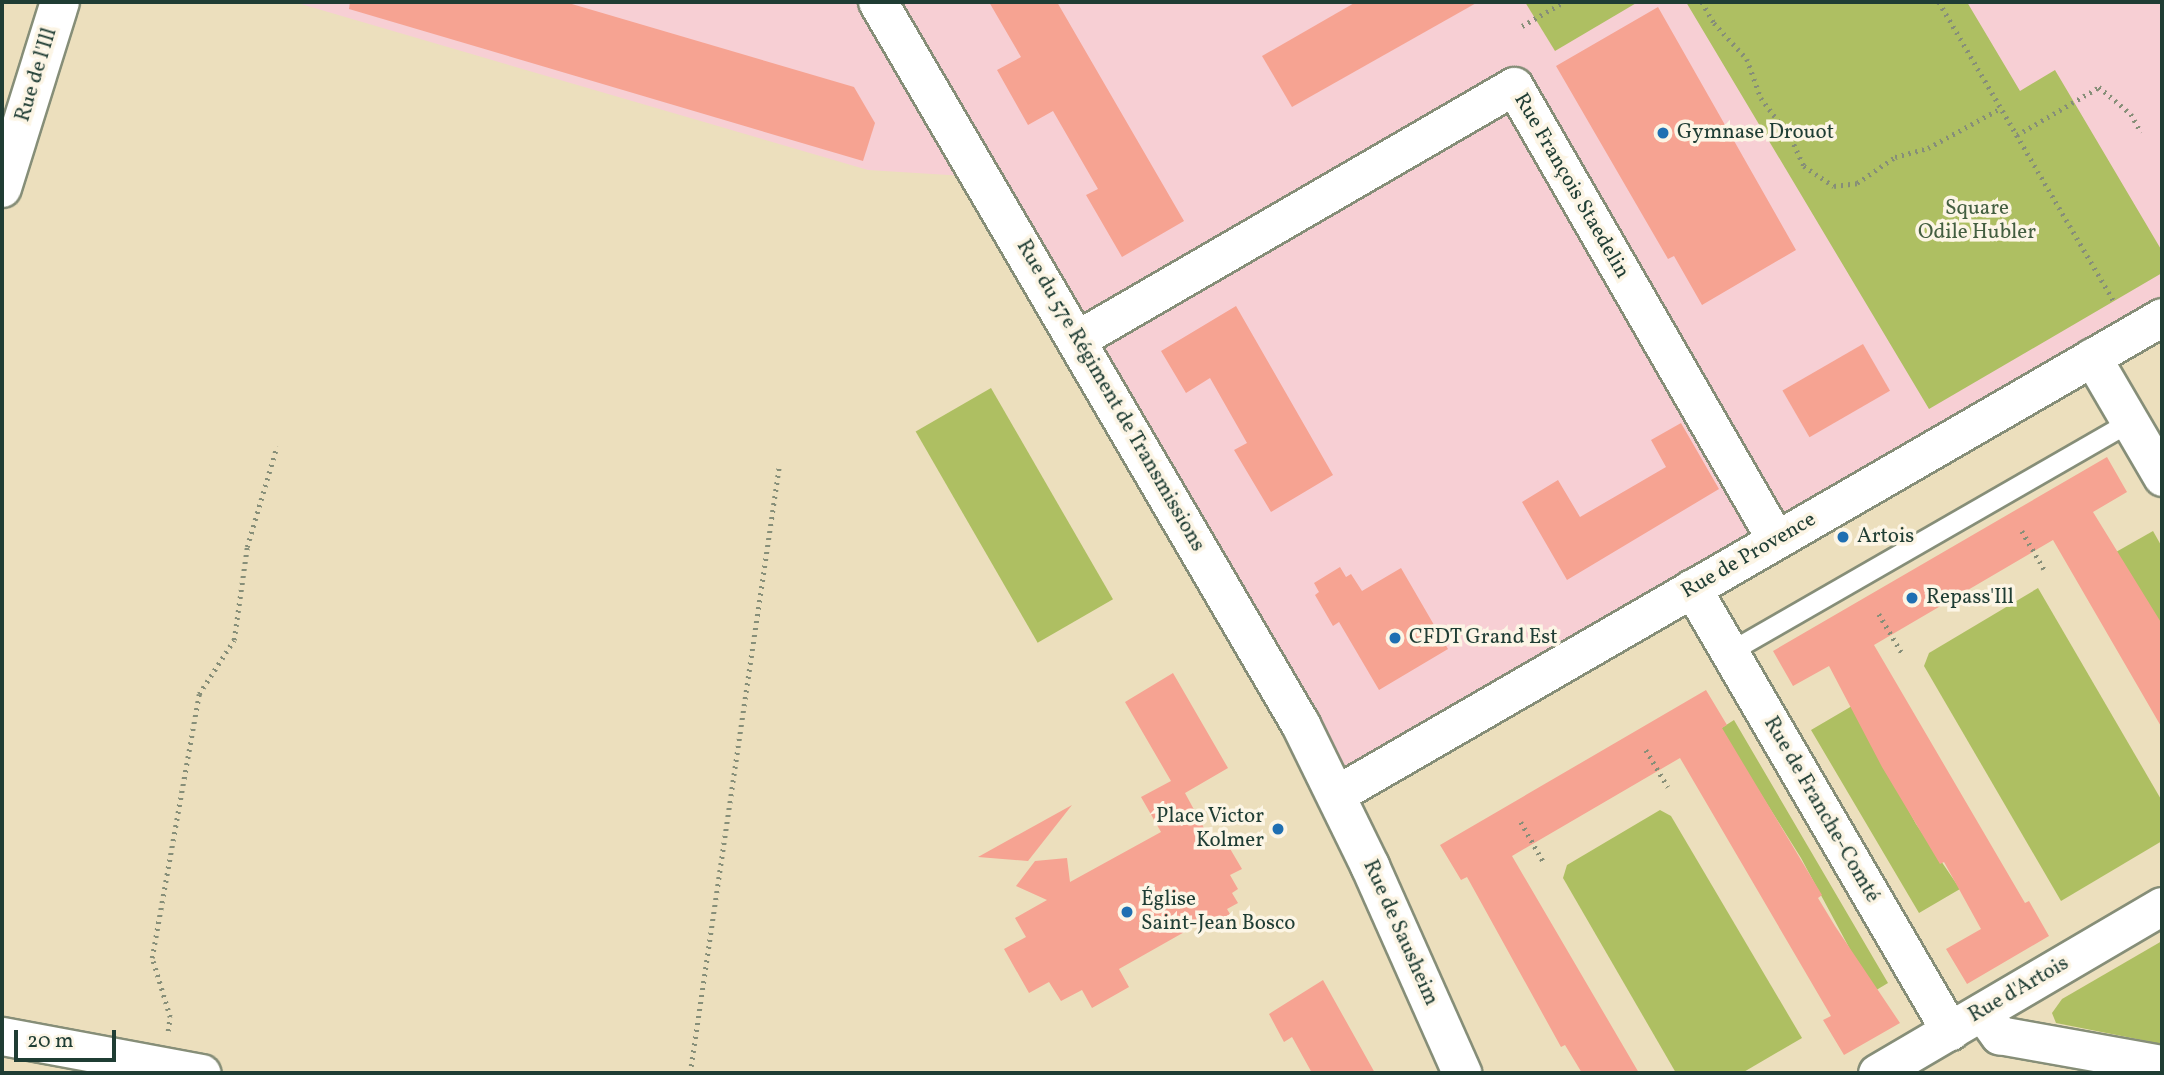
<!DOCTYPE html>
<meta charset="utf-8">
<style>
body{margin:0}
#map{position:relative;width:2164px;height:1075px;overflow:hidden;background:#ecdfbd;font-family:Vollkorn,serif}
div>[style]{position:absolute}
.built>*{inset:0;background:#f7cfd4}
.green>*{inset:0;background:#aebf62;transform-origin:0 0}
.building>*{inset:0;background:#f6a392;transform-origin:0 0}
.path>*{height:4.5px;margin-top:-2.25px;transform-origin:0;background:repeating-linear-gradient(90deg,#868e78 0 2px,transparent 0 7px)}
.roads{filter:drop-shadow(2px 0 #868e78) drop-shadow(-2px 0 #868e78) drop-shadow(0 2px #868e78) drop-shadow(0 -2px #868e78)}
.lane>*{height:19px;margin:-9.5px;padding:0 9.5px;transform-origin:9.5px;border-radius:9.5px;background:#fff}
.street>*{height:37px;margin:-18.5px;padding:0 18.5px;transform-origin:18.5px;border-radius:18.5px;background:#fff}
.secondary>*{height:38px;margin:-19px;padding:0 19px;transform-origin:19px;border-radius:19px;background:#fff}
.dots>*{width:19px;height:19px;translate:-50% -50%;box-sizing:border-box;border:4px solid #fcf5e5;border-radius:50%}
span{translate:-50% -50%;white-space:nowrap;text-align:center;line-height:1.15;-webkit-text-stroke:7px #fcf5e5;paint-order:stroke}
.street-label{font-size:21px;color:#1f3d34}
.poi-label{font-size:21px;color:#1f3d34}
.left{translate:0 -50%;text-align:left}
.right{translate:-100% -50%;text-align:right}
.park-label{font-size:21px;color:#435e40}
.frame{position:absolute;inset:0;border:4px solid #1f3d34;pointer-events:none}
.scale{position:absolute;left:14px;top:1030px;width:102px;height:32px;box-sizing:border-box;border:4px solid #1f3d34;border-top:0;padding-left:9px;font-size:21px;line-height:24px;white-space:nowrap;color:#1f3d34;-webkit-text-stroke:5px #fcf5e5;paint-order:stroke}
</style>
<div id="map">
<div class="built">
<i style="clip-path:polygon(294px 2px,2162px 2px,2162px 297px,1340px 770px,997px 178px,868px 170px)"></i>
</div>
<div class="green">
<i style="clip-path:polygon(1525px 2px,1638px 2px,1555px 51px)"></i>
<i style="clip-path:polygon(1686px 2px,1967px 2px,2020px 91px,2055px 70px,2162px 251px,2162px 273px,1929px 409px)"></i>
<i style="left:991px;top:388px;width:244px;height:87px;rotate:60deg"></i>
<i style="clip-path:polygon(2153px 531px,2162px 547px,2162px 626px,2116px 552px)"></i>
<i style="clip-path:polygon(2038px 588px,2162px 801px,2162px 841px,2061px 901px,1924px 666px,1929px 653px)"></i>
<i style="clip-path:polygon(1852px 706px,1916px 824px,1960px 889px,1919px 913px,1811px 730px)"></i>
<i style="clip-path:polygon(1734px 720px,1888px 983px,1873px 992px,1801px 858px,1720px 729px)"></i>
<i style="clip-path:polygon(1660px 810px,1671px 816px,1802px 1038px,1742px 1073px,1676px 1073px,1563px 878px,1567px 865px)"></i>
<i style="clip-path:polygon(2162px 941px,2162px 1044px,2056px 1023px,2052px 1013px,2062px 999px)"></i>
</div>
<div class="building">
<i style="clip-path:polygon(350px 2px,565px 2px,854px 87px,875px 123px,863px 161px,349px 9px)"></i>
<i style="clip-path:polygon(989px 2px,1057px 2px,1184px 221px,1122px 257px,1086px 195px,1098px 189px,1053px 111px,1028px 125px,997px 70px,1021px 57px)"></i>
<i style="clip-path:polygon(1356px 2px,1478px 2px,1292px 107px,1262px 56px)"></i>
<i style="clip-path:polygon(1658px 7px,1796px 250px,1702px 305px,1674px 256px,1668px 259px,1556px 66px)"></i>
<i style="clip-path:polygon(1236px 306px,1333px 475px,1271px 512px,1234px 450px,1247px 443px,1210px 378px,1186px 393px,1161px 351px)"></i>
<i style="left:1863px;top:344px;width:54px;height:93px;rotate:60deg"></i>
<i style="clip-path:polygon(1681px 423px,1719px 489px,1567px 580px,1522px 502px,1558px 480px,1580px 517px,1666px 467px,1651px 440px)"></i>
<i style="clip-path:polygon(2107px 457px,2127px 492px,2093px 512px,2162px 624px,2162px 728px,2053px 540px,1874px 645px,2025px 903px,2029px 901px,2049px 936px,1967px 984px,1946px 949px,1981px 929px,1944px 862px,1940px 864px,1882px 767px,1829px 666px,1793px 686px,1773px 651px)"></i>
<i style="clip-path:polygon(1340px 567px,1346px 577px,1351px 574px,1362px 591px,1401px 568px,1448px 649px,1379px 690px,1339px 622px,1333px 626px,1315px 595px,1319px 592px,1314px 583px)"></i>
<i style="clip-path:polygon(1173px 673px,1228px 768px,1185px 793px,1211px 841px,1222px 835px,1242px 869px,1230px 875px,1238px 889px,1232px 893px,1238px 903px,1227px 909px,1230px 914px,1199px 932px,1195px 926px,1119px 969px,1129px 987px,1092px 1008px,1082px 990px,1061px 1001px,1049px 982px,1029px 993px,1004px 949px,1026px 937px,1015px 918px,1047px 900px,1016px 886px,1035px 861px,1067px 858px,1070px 882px,1161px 832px,1141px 797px,1171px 781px,1125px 702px)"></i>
<i style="clip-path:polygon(1706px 690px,1727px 725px,1722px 728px,1822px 895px,1818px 898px,1835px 926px,1900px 1023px,1844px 1055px,1823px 1020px,1831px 1016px,1680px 758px,1512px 856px,1639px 1073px,1582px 1073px,1565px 1045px,1561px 1047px,1467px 877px,1461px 880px,1440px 845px)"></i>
<i style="clip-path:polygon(1072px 805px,1028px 861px,978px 857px)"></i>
<i style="clip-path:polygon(1323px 980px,1375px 1073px,1312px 1073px,1292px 1037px,1284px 1042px,1269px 1014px)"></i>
</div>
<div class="path">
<i style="left:1702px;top:2px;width:24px;rotate:60deg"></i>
<i style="left:1714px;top:23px;width:49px;rotate:47.5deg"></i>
<i style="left:1747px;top:59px;width:41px;rotate:70.3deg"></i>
<i style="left:1761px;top:98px;width:50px;rotate:53.1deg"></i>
<i style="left:1791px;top:138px;width:31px;rotate:65deg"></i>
<i style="left:1804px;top:166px;width:36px;rotate:34deg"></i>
<i style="left:1834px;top:186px;width:23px;rotate:-7deg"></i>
<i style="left:1857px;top:183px;width:46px;rotate:-34.4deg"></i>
<i style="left:1895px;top:157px;width:34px;rotate:-15deg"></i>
<i style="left:1928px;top:148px;width:83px;rotate:-28.7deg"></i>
<i style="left:1939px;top:2px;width:346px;rotate:59.7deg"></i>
<i style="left:1522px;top:26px;width:48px;rotate:-29.7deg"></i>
<i style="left:2017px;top:135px;width:95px;rotate:-30.3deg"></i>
<i style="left:2099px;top:87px;width:42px;rotate:40.2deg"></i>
<i style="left:2131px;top:114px;width:21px;rotate:61deg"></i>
<i style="left:2022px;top:531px;width:44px;rotate:59.9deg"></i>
<i style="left:1879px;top:614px;width:45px;rotate:59.5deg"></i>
<i style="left:1646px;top:750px;width:43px;rotate:59.3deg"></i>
<i style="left:1521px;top:822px;width:45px;rotate:60.6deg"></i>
<i style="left:168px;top:1031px;width:14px;rotate:-82deg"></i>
<i style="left:170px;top:1017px;width:62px;rotate:-107deg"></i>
<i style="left:152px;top:958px;width:268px;rotate:-79.9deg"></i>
<i style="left:199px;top:694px;width:64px;rotate:-57.1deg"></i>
<i style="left:234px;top:640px;width:94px;rotate:-82deg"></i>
<i style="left:247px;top:547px;width:105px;rotate:-73.5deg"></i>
<i style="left:690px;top:1073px;width:613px;rotate:-81.65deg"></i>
</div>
<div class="roads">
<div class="lane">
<i style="left:1729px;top:652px;width:463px;rotate:-29.9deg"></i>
</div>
<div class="street">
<i style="left:1076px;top:340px;width:506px;rotate:-30.11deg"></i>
<i style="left:1514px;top:86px;width:524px;rotate:60.01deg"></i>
<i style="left:2092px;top:357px;width:139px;rotate:59.7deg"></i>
<i style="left:1692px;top:588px;width:513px;rotate:59.78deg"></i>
<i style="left:1335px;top:795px;width:955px;rotate:-30.03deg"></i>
<i style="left:1982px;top:1012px;width:29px;rotate:54deg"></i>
<i style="left:1999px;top:1035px;width:166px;rotate:10.1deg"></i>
<i style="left:2px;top:1036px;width:203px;rotate:10.5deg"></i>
<i style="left:1877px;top:1073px;width:330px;rotate:-30.4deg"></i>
</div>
<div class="secondary">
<i style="left:878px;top:2px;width:838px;rotate:59.67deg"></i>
<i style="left:1301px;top:725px;width:157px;rotate:63.9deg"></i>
<i style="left:1370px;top:866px;width:227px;rotate:66deg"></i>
<i style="left:2px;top:188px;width:195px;rotate:-72.7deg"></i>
</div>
</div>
<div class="dots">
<i style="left:1663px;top:133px;background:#1f6fb2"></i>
<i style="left:1843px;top:537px;background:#1f6fb2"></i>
<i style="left:1912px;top:598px;background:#1f6fb2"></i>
<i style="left:1395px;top:638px;background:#1f6fb2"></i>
<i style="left:1278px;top:829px;background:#1f6fb2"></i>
<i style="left:1127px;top:912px;background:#1f6fb2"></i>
</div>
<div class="street-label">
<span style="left:37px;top:75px;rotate:-73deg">Rue de l'Ill</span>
<span style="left:1571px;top:186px;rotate:60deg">Rue François Staedelin</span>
<span style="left:1110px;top:396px;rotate:60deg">Rue du 57e Régiment de Transmissions</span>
<span style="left:1749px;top:556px;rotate:-30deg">Rue de Provence</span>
<span style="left:1821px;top:810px;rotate:60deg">Rue de Franche-Comté</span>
<span style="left:1400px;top:933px;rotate:66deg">Rue de Sausheim</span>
<span style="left:2019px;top:990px;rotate:-30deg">Rue d'Artois</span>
</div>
<div class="poi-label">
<span class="left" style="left:1677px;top:133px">Gymnase Drouot</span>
<span class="left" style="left:1857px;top:537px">Artois</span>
<span class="left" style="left:1926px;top:598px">Repass'Ill</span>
<span class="left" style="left:1409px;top:638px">CFDT Grand Est</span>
<span class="right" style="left:1264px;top:829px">Place Victor<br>Kolmer</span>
<span class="left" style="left:1141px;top:912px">Église<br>Saint-Jean Bosco</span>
</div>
<div class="park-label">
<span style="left:1977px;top:221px">Square<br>Odile Hubler</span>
</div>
<div class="frame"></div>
<div class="scale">20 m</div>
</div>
